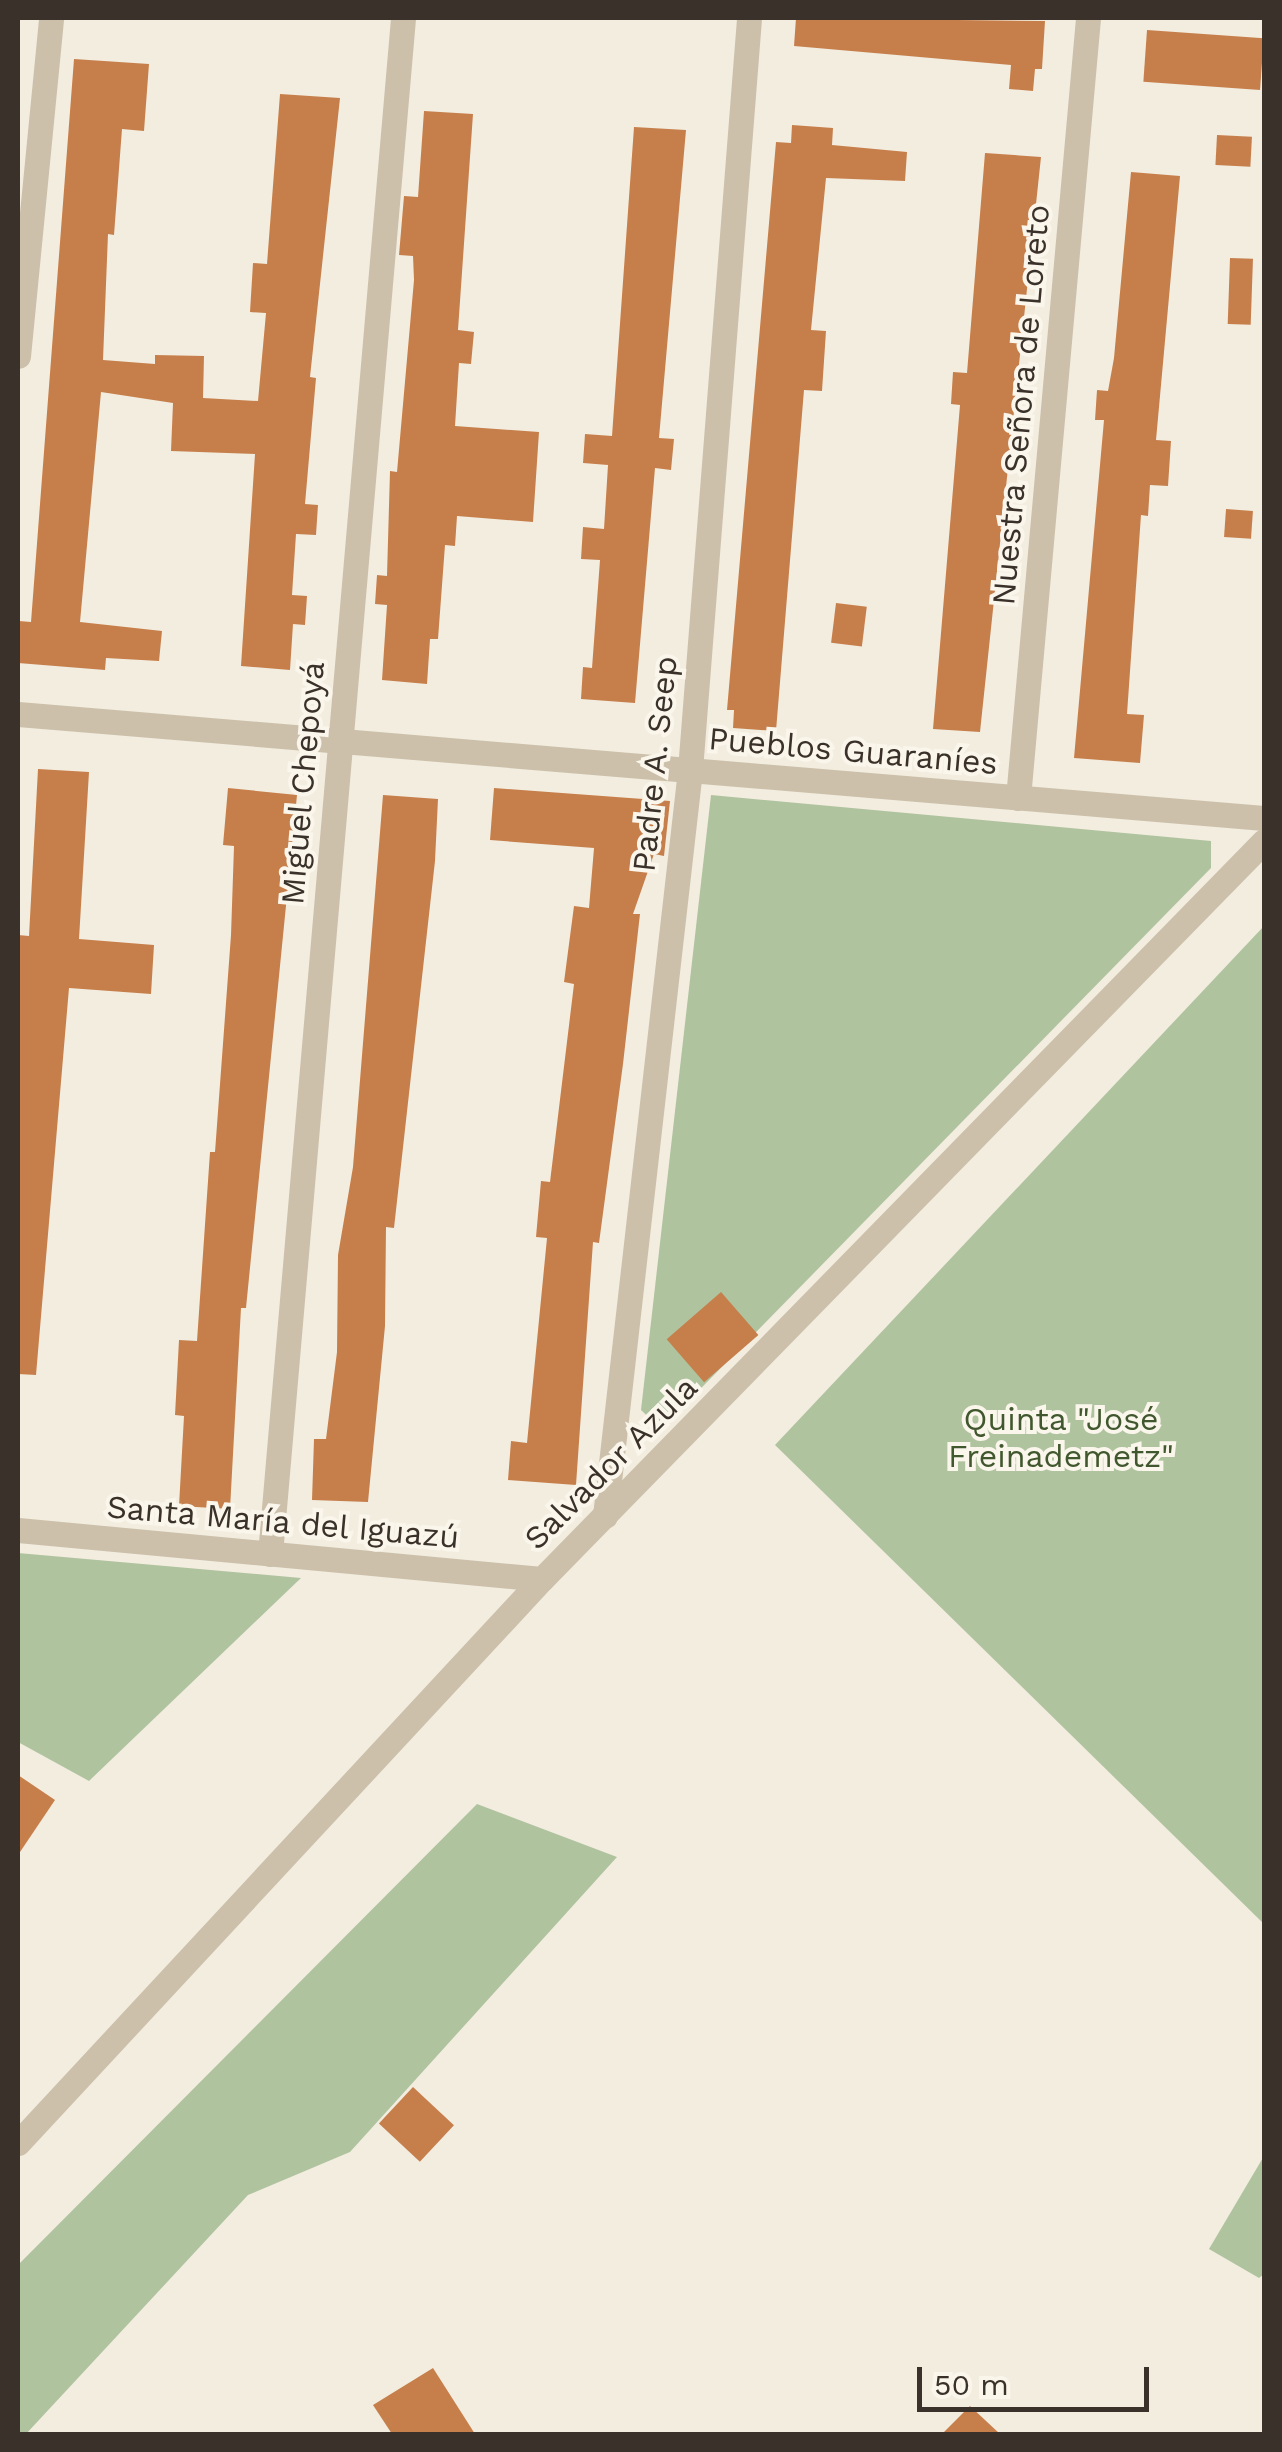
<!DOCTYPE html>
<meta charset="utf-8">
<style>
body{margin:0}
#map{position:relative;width:1282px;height:2452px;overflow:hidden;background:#f3ede0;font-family:"Work Sans",sans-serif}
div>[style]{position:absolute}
.green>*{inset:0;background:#b0c39f}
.building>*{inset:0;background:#c67f4b;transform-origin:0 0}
.minor>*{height:25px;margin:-12.5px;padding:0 12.5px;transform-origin:12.5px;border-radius:12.5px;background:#ccc0ab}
span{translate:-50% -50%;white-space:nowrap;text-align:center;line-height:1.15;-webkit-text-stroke:8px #faf6ec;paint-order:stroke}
.street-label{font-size:32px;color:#3a322a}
.park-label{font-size:32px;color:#41582e}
.frame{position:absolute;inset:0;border:20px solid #3a322a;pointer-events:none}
.scale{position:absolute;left:917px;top:2367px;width:232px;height:45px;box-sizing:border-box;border:5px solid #3a322a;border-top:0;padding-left:12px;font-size:30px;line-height:35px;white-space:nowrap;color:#3a322a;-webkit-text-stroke:8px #faf6ec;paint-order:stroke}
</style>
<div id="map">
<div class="green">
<i style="clip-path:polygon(711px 795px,1211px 841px,1211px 868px,661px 1429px,641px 1410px)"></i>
<i style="clip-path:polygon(1264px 926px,1264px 1924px,775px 1445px)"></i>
<i style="clip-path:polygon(18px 1553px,301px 1578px,89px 1781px,18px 1742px)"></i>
<i style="clip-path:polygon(477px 1804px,617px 1857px,350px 2152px,248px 2195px,26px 2434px,18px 2434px,18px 2265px)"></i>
<i style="clip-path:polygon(1264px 2156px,1264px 2274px,1259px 2278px,1209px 2249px)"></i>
</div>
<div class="building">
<i style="clip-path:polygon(796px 18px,1045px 21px,1042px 69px,1035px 69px,1033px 91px,1009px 89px,1011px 65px,794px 46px)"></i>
<i style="left:1147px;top:30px;width:117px;height:52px;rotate:4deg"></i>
<i style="clip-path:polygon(74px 59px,149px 64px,144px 131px,122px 129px,114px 235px,108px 234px,103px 360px,155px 364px,155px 355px,204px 356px,203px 398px,258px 401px,266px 313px,250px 312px,253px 263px,267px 264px,280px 94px,340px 98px,310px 377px,316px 378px,305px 504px,318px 505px,316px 535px,296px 534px,292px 595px,307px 596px,305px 625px,293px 624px,290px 670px,241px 666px,255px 454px,171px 451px,173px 403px,101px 392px,80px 622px,162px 631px,159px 661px,106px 658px,105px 670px,18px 663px,19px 621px,31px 622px)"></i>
<i style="clip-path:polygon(424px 111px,473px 114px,458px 330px,474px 332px,471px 364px,459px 363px,455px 426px,539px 432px,533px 522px,457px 516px,455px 546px,445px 545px,438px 639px,430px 639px,427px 684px,382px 680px,387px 605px,375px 604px,377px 575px,387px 576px,390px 471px,397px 472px,414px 280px,413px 256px,399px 255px,404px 196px,418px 197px)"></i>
<i style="clip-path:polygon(792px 125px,833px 128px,832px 145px,907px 152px,905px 181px,826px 178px,811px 330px,826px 331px,822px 391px,804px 390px,776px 731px,733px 728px,734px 710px,727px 710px,776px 142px,791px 143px)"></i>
<i style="clip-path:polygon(634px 127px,686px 130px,659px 438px,674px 439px,671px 470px,655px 468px,635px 703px,581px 699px,583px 667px,592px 668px,600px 560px,581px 559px,583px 527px,604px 529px,608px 465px,583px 463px,585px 434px,612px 436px)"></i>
<i style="left:1217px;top:135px;width:35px;height:30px;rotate:3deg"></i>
<i style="clip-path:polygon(985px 153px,1041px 157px,980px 732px,933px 729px,960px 405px,951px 404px,953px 372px,967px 373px)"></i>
<i style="clip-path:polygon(1131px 172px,1180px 176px,1156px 440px,1171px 441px,1168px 486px,1150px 485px,1148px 516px,1141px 515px,1127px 714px,1144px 715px,1140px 763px,1074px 758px,1104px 420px,1095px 420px,1097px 390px,1108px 391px,1114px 358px)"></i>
<i style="left:1230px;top:258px;width:23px;height:66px;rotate:2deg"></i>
<i style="left:1226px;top:509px;width:27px;height:28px;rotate:4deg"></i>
<i style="left:836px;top:603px;width:31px;height:40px;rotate:7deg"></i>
<i style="clip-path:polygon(38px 769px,89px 772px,79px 939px,154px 945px,151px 994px,69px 988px,36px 1375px,18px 1374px,18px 935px,29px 936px)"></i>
<i style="clip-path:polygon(228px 788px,297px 795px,246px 1308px,241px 1308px,230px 1509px,179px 1506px,184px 1416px,175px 1415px,179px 1340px,197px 1341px,210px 1152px,215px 1152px,231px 935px,234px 846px,223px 845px)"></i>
<i style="clip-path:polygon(494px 788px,670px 801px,664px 856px,654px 854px,633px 914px,640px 914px,623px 1064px,599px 1243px,593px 1242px,576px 1485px,508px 1480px,511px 1441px,527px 1443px,547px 1238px,536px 1237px,541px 1181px,550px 1182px,574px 984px,564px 982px,574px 906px,589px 908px,594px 848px,490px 840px)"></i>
<i style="clip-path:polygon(383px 795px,438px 799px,435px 861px,394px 1228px,386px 1227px,385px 1326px,368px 1502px,312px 1500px,314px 1439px,326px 1439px,337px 1352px,338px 1255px,353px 1167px)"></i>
<i style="left:721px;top:1292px;width:57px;height:72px;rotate:49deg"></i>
<i style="clip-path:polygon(18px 1775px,55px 1800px,18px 1855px)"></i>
<i style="left:413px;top:2087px;width:56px;height:50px;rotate:43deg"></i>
<i style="clip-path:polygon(433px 2368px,475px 2434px,392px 2434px,373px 2405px)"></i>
<i style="clip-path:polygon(970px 2406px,1000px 2434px,942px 2434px)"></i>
</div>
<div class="minor">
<i style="left:18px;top:356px;width:340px;rotate:-84.4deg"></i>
<i style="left:18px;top:714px;width:1250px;rotate:4.77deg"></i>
<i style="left:1018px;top:798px;width:783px;rotate:-84.87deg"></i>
<i style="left:605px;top:1516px;width:751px;rotate:-83.5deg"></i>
<i style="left:690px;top:770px;width:754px;rotate:-85.51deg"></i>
<i style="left:18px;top:1530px;width:526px;rotate:5.34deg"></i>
<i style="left:270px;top:1554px;width:1542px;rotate:-85.05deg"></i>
<i style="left:18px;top:2143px;width:770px;rotate:-47.11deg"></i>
<i style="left:542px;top:1579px;width:1032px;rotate:-45.63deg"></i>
</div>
<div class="street-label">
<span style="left:1021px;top:405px;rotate:-85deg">Nuestra Señora de Loreto</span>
<span style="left:853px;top:751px;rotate:5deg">Pueblos Guaraníes</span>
<span style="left:655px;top:764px;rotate:-84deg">Padre A. Seep</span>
<span style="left:303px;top:783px;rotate:-85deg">Miguel Chepoyá</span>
<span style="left:611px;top:1463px;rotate:-45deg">Salvador Azula</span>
<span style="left:283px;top:1522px;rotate:5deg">Santa María del Iguazú</span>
</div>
<div class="park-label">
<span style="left:1061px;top:1438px">Quinta "José<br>Freinademetz"</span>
</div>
<div class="frame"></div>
<div class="scale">50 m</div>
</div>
